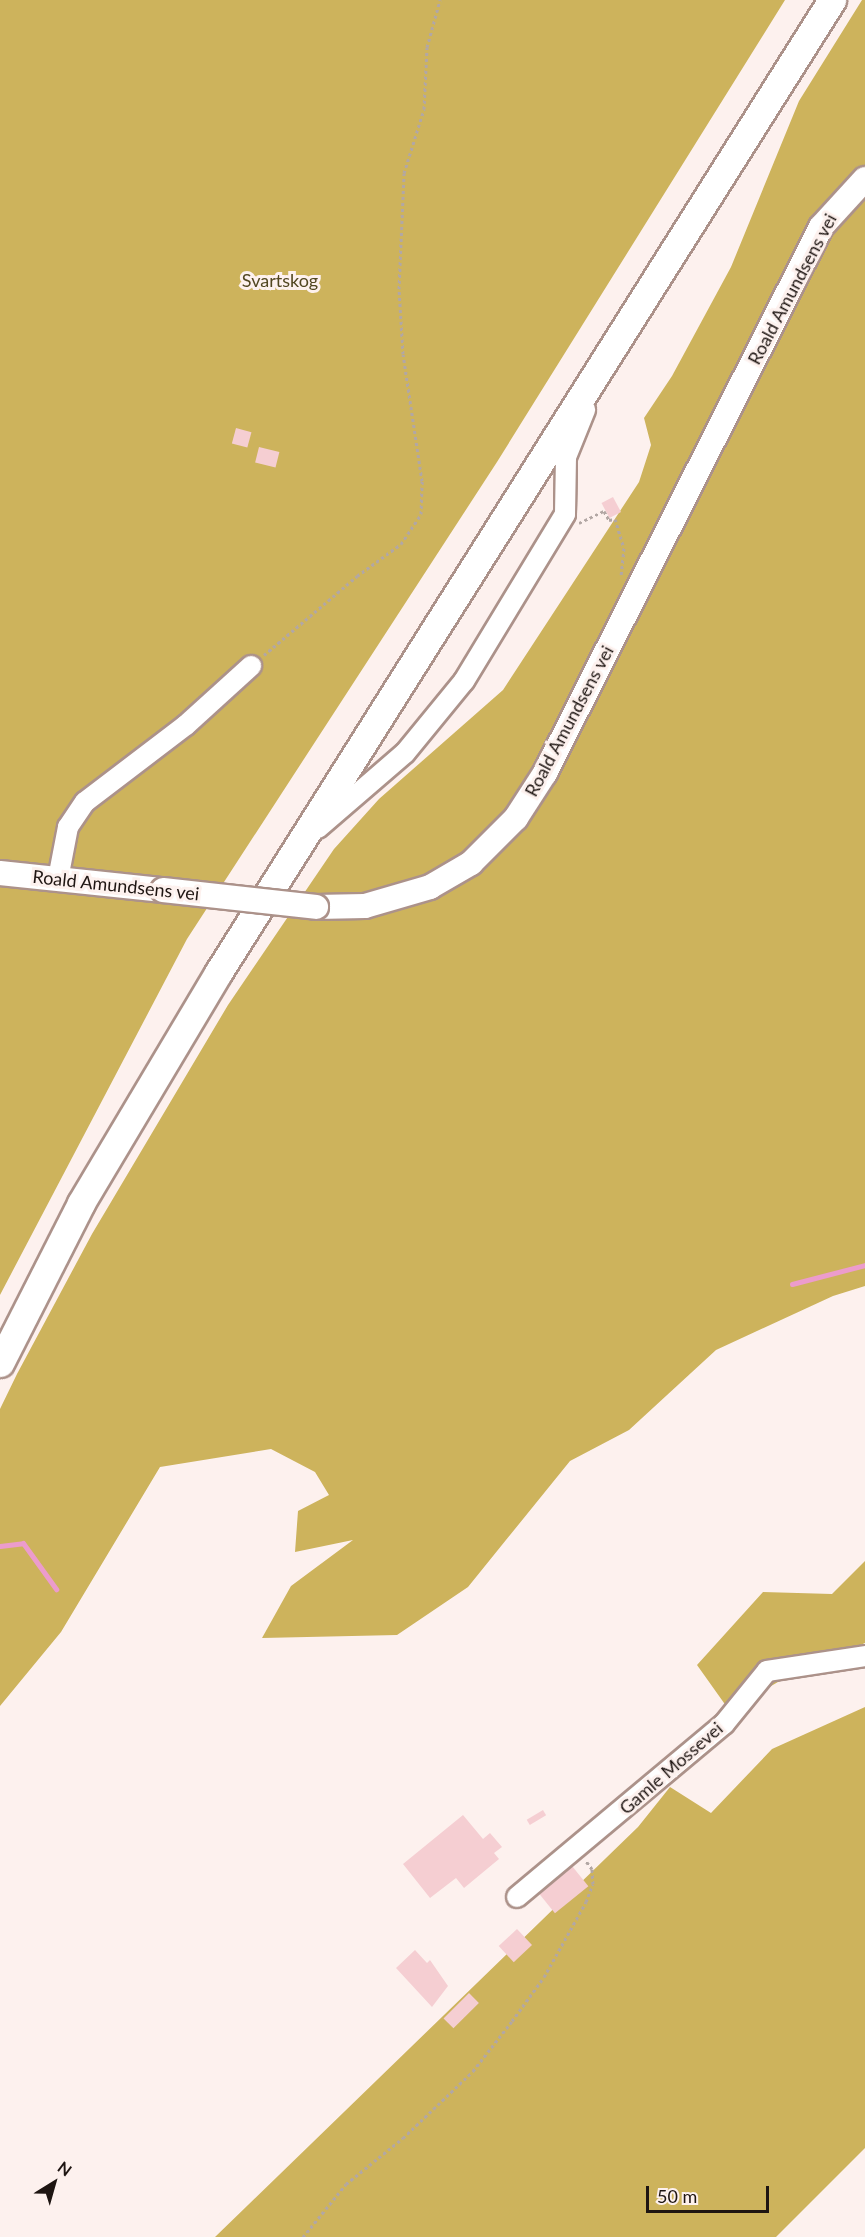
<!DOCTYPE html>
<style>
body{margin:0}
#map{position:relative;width:865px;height:2237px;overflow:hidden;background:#fdf1ee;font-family:Lato,sans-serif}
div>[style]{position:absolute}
.forest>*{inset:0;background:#cdb35c}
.stream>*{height:5px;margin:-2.5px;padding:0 2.5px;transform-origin:2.5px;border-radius:2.5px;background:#ec9ccc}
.building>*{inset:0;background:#f5ced2;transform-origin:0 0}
.path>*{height:3px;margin-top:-1.5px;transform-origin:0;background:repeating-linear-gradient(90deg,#b2a7a4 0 3px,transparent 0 6px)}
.roads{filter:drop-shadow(2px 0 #ac928a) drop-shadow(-2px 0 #ac928a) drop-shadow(0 2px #ac928a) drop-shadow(0 -2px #ac928a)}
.minor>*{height:20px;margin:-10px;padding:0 10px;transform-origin:10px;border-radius:10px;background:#fff}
.major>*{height:24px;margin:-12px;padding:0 12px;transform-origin:12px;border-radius:12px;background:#fff}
.highway>*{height:27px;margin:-13.5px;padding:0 13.5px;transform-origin:13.5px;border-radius:13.5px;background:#fff}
.bridges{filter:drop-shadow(2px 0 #ac928a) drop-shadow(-2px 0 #ac928a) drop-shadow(0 2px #ac928a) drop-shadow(0 -2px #ac928a)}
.major-bridge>*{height:24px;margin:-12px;padding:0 12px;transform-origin:12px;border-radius:12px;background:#fff}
span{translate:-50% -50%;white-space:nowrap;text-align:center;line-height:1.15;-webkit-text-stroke:6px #fdf1ee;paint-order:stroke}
.park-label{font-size:18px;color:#524721}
.street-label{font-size:18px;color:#1e1512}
.north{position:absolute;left:24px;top:2153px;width:60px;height:60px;-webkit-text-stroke:4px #fdf1ee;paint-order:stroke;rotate:37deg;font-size:16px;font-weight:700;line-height:24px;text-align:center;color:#1e1512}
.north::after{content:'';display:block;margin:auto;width:21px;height:27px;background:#1e1512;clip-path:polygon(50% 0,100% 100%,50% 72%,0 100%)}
.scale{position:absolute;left:646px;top:2186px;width:123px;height:27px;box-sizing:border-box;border:3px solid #1e1512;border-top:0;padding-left:8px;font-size:18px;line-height:21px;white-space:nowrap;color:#1e1512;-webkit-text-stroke:4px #fdf1ee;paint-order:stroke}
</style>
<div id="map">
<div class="forest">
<i style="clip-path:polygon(0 0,785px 0,497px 462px,187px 939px,0 1295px)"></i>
<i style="clip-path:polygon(862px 0,865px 0,865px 1286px,833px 1296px,716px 1350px,629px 1430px,570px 1461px,468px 1587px,397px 1635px,262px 1638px,291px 1586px,353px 1540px,295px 1552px,298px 1511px,329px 1495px,315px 1472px,271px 1449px,160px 1467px,61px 1632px,0 1706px,0 1409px,17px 1374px,92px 1234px,228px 1005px,334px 849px,379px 799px,503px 690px,639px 482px,651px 445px,644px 418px,672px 376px,731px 267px,799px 101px)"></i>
<i style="clip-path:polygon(865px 1561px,865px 1643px,778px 1682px,729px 1710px,697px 1665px,763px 1592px,832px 1594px)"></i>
<i style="clip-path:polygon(865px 1707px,865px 2148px,776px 2237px,215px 2237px,638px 1827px,670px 1787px,711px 1813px,772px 1749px)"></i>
</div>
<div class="stream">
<i style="left:792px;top:1284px;width:75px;rotate:-14.6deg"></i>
<i style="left:0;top:1546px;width:23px;rotate:-7deg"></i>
<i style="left:23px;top:1543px;width:57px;rotate:54.3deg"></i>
</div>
<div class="building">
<i style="left:236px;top:428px;width:16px;height:16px;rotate:15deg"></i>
<i style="left:259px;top:447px;width:21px;height:16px;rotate:14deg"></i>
<i style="left:613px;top:497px;width:17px;height:13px;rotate:62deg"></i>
<i style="left:543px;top:1810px;width:6px;height:19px;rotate:59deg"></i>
<i style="clip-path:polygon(463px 1815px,483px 1839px,490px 1833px,502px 1847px,494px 1853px,499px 1859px,464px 1888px,456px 1878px,430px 1898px,403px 1864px)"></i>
<i style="left:572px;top:1866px;width:26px;height:43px;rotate:51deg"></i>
<i style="left:517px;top:1929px;width:22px;height:25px;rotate:47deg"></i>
<i style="clip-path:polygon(415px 1950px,427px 1963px,430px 1960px,448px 1986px,432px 2007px,396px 1968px)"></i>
<i style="left:469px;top:1993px;width:14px;height:36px;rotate:45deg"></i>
</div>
<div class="path">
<i style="left:579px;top:523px;width:28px;rotate:-26deg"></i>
<i style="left:604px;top:511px;width:10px;rotate:61deg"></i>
<i style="left:609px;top:520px;width:6px;rotate:-9deg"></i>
<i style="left:615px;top:519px;width:30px;rotate:73deg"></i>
<i style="left:624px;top:548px;width:29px;rotate:96deg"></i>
<i style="left:264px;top:655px;width:122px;rotate:-40.3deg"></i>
<i style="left:357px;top:576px;width:54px;rotate:-36deg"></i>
<i style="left:401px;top:544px;width:36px;rotate:-56deg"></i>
<i style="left:421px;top:514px;width:33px;rotate:-88deg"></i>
<i style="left:422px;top:481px;width:128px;rotate:-98.5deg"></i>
<i style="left:403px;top:354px;width:65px;rotate:-93.5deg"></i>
<i style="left:399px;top:289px;width:116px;rotate:-87.5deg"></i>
<i style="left:404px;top:173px;width:67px;rotate:-72.6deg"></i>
<i style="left:424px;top:109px;width:62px;rotate:-87.2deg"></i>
<i style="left:427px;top:47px;width:49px;rotate:-74.5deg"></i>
<i style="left:303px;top:2237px;width:68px;rotate:-50.9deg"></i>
<i style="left:346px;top:2184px;width:73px;rotate:-38.9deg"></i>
<i style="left:403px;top:2138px;width:97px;rotate:-43.7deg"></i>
<i style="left:473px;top:2071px;width:63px;rotate:-52deg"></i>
<i style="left:512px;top:2021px;width:54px;rotate:-54deg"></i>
<i style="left:544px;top:1977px;width:86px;rotate:-60.8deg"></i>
<i style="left:586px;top:1902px;width:19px;rotate:-69deg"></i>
<i style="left:593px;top:1884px;width:15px;rotate:-94deg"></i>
<i style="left:592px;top:1869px;width:10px;rotate:-127deg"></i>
</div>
<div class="roads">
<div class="minor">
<i style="left:318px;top:828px;width:115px;rotate:-40.8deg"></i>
<i style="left:405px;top:753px;width:93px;rotate:-50.7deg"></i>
<i style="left:464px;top:681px;width:195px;rotate:-58.8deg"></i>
<i style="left:565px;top:514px;width:57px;rotate:-89deg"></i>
<i style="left:566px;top:457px;width:51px;rotate:-68deg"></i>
<i style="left:58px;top:879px;width:53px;rotate:-79.1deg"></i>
<i style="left:68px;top:827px;width:30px;rotate:-56deg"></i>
<i style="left:85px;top:802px;width:127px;rotate:-37.3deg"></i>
<i style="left:186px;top:725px;width:88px;rotate:-42.2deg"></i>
<i style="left:517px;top:1897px;width:270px;rotate:-39.9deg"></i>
<i style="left:724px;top:1724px;width:68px;rotate:-50.9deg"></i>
<i style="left:767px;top:1671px;width:99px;rotate:-8.7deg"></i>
</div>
<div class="major">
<i style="left:0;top:873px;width:164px;rotate:6deg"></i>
<i style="left:316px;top:907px;width:49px;rotate:-1.2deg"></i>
<i style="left:365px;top:906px;width:68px;rotate:-16.3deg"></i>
<i style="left:430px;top:887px;width:48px;rotate:-30.3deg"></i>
<i style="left:471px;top:863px;width:64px;rotate:-45deg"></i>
<i style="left:516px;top:818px;width:54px;rotate:-57.2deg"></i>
<i style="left:545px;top:773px;width:612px;rotate:-63.18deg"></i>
<i style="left:821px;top:227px;width:65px;rotate:-47.5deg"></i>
</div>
<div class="highway">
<i style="left:0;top:1363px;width:179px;rotate:-63.1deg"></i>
<i style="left:81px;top:1203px;width:268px;rotate:-59.2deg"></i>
<i style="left:218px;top:973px;width:1151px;rotate:-57.75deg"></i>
</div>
</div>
<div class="bridges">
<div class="major-bridge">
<i style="left:163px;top:890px;width:154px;rotate:6.3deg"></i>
</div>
</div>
<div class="park-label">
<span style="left:280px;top:280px">Svartskog</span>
</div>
<div class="street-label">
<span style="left:792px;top:289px;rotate:-62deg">Roald Amundsens vei</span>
<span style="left:569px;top:721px;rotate:-62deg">Roald Amundsens vei</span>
<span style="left:116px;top:885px;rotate:6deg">Roald Amundsens vei</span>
<span style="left:671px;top:1768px;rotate:-41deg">Gamle Mossevei</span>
</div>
<div class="north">N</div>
<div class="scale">50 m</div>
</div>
